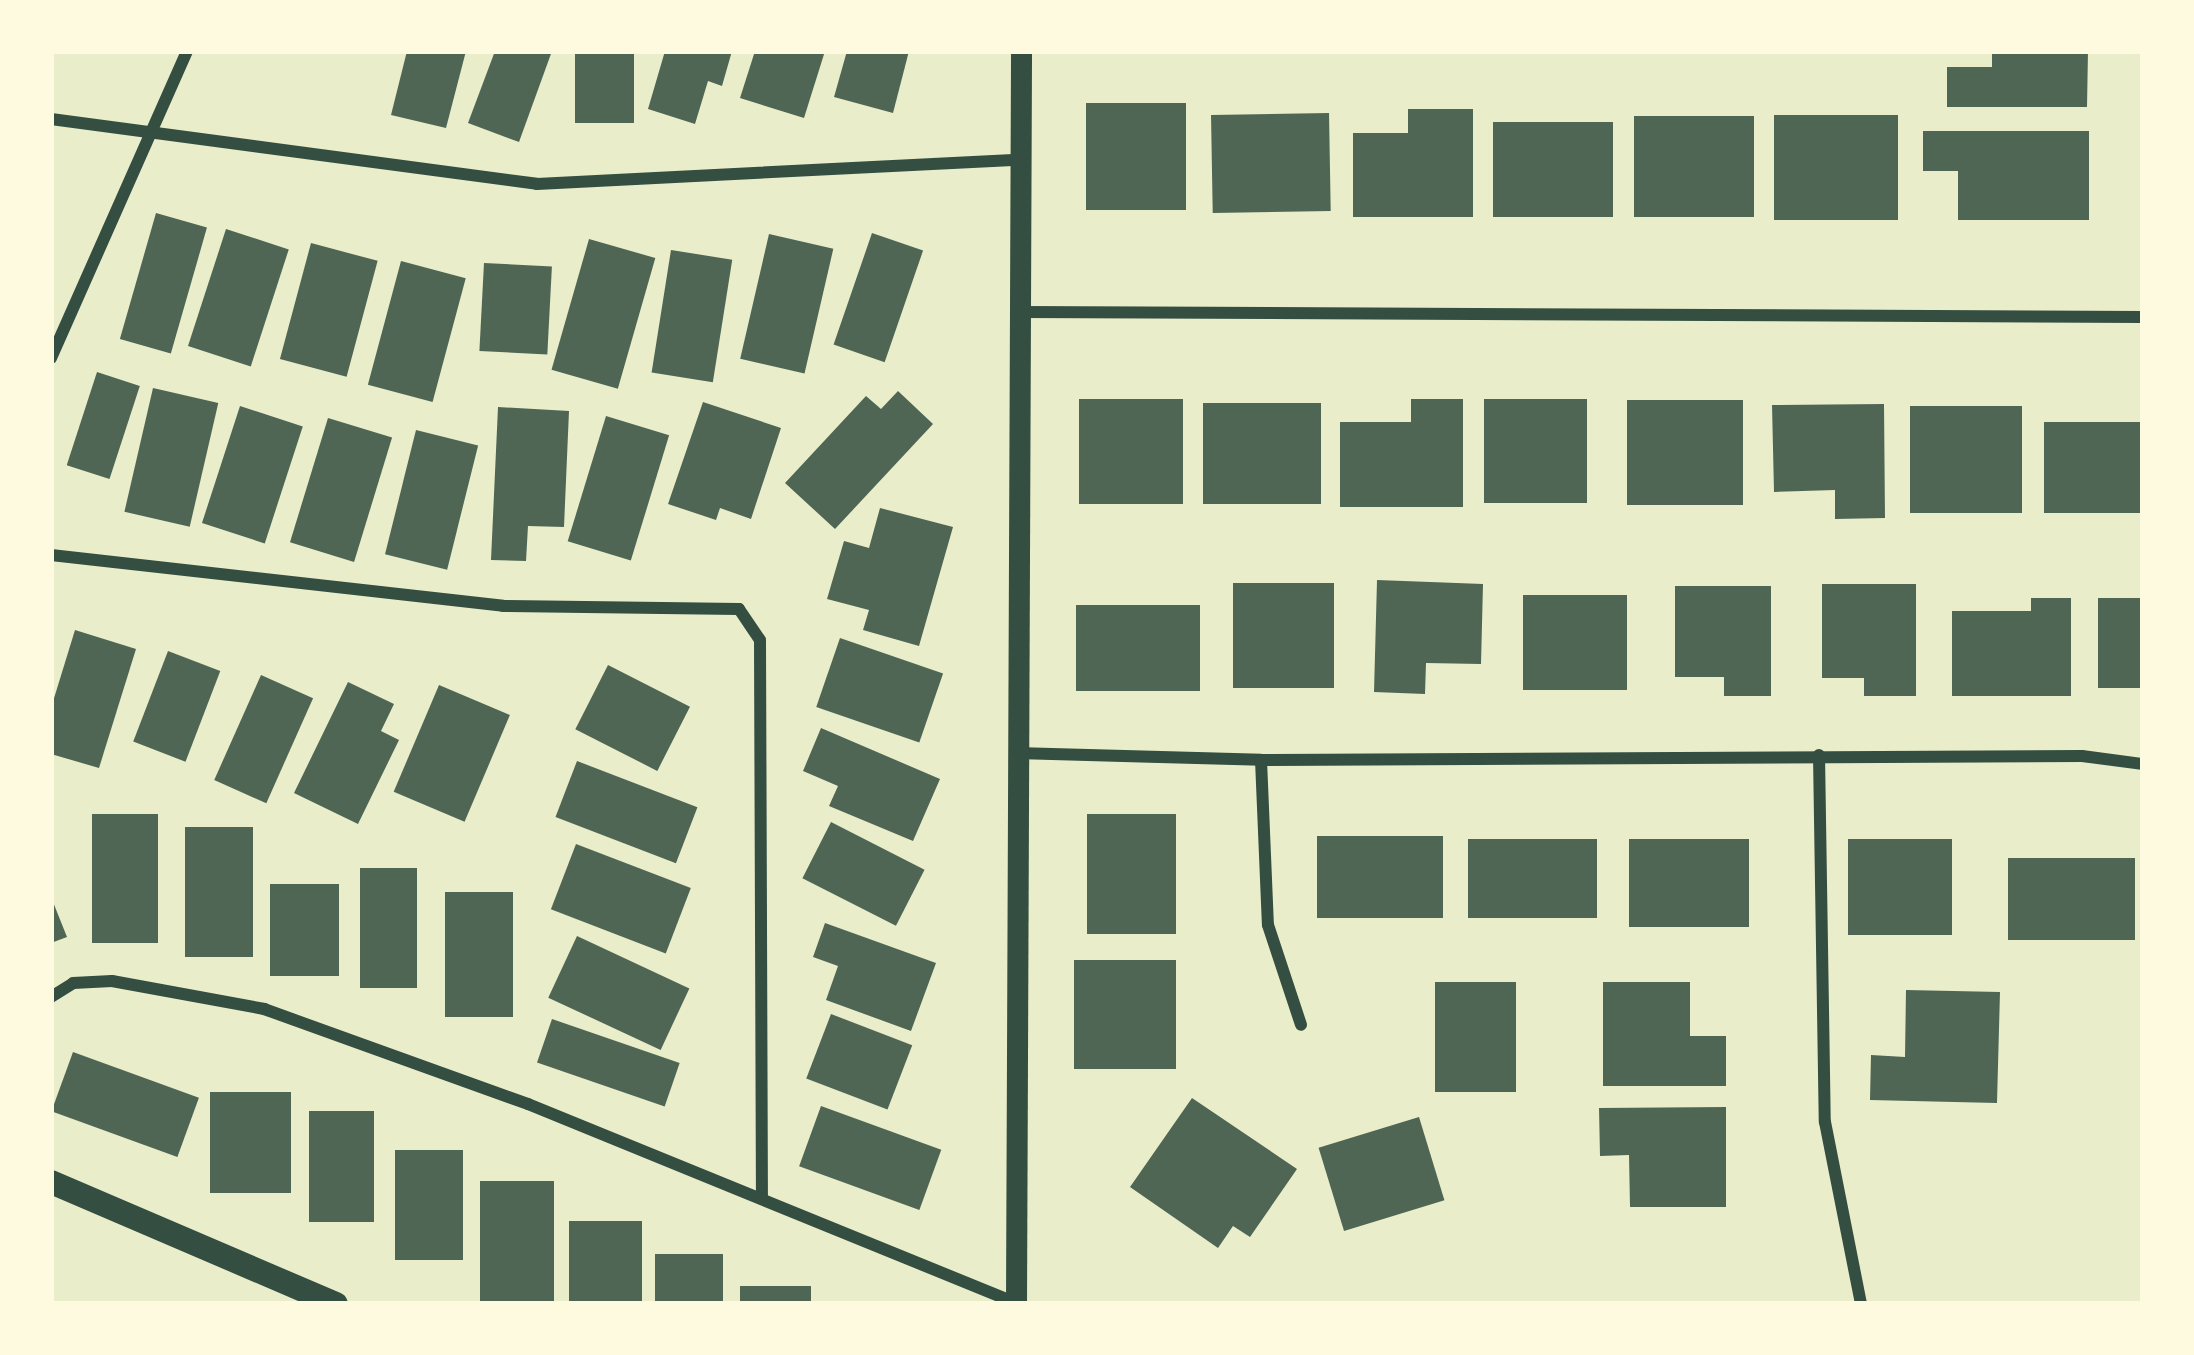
<!DOCTYPE html>
<style>
body{margin:0}
#map{position:relative;width:2194px;height:1355px;overflow:hidden;background:#e9edc9;font-family:Rubik,sans-serif}
div>[style]{position:absolute}
.building>*{inset:0;background:#4f6655;transform-origin:0 0}
.minor>*{height:12px;margin:-6px;padding:0 6px;transform-origin:6px;border-radius:6px;background:#344e41}
.tertiary>*{height:21px;margin:-10.5px;padding:0 10.5px;transform-origin:10.5px;border-radius:10.5px;background:#344e41}
.secondary>*{height:24px;margin:-12px;padding:0 12px;transform-origin:12px;border-radius:12px;background:#344e41}
span{translate:-50% -50%;white-space:nowrap;text-align:center;line-height:1.15;-webkit-text-stroke:9px #fefae0;paint-order:stroke}
.frame{position:absolute;inset:0;border:54px solid #fefae0;pointer-events:none}
</style>
<div id="map">
<div class="building">
<i style="clip-path:polygon(407px 51px,466px 51px,446px 128px,391px 115px)"></i>
<i style="clip-path:polygon(495px 51px,552px 51px,519px 142px,468px 123px)"></i>
<i style="left:575px;top:51px;width:59px;height:72px"></i>
<i style="clip-path:polygon(665px 51px,732px 51px,722px 86px,708px 81px,695px 124px,648px 109px)"></i>
<i style="clip-path:polygon(755px 51px,825px 51px,804px 118px,740px 98px)"></i>
<i style="clip-path:polygon(847px 51px,909px 51px,893px 113px,834px 97px)"></i>
<i style="clip-path:polygon(1992px 51px,2088px 51px,2087px 107px,1947px 107px,1947px 67px,1992px 67px)"></i>
<i style="left:1086px;top:103px;width:100px;height:107px"></i>
<i style="clip-path:polygon(1408px 109px,1473px 109px,1473px 217px,1353px 217px,1353px 133px,1408px 133px)"></i>
<i style="left:1329px;top:113px;width:98px;height:118px;rotate:89deg"></i>
<i style="left:1774px;top:115px;width:124px;height:105px"></i>
<i style="left:1634px;top:116px;width:120px;height:101px"></i>
<i style="left:1493px;top:122px;width:120px;height:95px"></i>
<i style="clip-path:polygon(1923px 131px,2089px 131px,2089px 220px,1958px 220px,1958px 171px,1923px 171px)"></i>
<i style="left:156px;top:213px;width:53px;height:131px;rotate:16deg"></i>
<i style="left:226px;top:229px;width:66px;height:123px;rotate:18deg"></i>
<i style="left:872px;top:233px;width:54px;height:118px;rotate:19deg"></i>
<i style="left:769px;top:234px;width:66px;height:128px;rotate:13deg"></i>
<i style="left:589px;top:239px;width:69px;height:136px;rotate:16deg"></i>
<i style="left:311px;top:243px;width:69px;height:120px;rotate:15deg"></i>
<i style="left:671px;top:250px;width:62px;height:124px;rotate:9deg"></i>
<i style="left:401px;top:261px;width:67px;height:128px;rotate:15deg"></i>
<i style="left:484px;top:263px;width:68px;height:88px;rotate:3deg"></i>
<i style="left:97px;top:372px;width:45px;height:98px;rotate:18deg"></i>
<i style="left:153px;top:388px;width:67px;height:127px;rotate:13deg"></i>
<i style="clip-path:polygon(898px 391px,933px 424px,835px 529px,785px 483px,866px 396px,881px 409px)"></i>
<i style="left:1079px;top:399px;width:104px;height:105px"></i>
<i style="clip-path:polygon(1411px 399px,1463px 399px,1463px 507px,1340px 507px,1340px 422px,1411px 422px)"></i>
<i style="left:1484px;top:399px;width:103px;height:104px"></i>
<i style="left:1627px;top:400px;width:116px;height:105px"></i>
<i style="clip-path:polygon(703px 402px,781px 428px,751px 519px,720px 508px,716px 520px,668px 504px)"></i>
<i style="left:1203px;top:403px;width:118px;height:101px"></i>
<i style="clip-path:polygon(1884px 404px,1885px 518px,1835px 519px,1835px 490px,1774px 492px,1772px 405px)"></i>
<i style="left:240px;top:406px;width:66px;height:123px;rotate:18deg"></i>
<i style="left:1910px;top:406px;width:112px;height:107px"></i>
<i style="clip-path:polygon(498px 407px,569px 411px,564px 527px,528px 526px,526px 561px,491px 560px)"></i>
<i style="left:606px;top:416px;width:66px;height:131px;rotate:17deg"></i>
<i style="left:328px;top:418px;width:67px;height:130px;rotate:17deg"></i>
<i style="left:2044px;top:422px;width:99px;height:91px"></i>
<i style="left:416px;top:430px;width:64px;height:128px;rotate:14deg"></i>
<i style="clip-path:polygon(880px 508px,953px 527px,919px 646px,863px 630px,869px 610px,827px 599px,844px 541px,869px 548px)"></i>
<i style="clip-path:polygon(1377px 580px,1483px 584px,1481px 664px,1426px 663px,1425px 694px,1374px 692px)"></i>
<i style="left:1233px;top:583px;width:101px;height:105px"></i>
<i style="clip-path:polygon(1822px 584px,1916px 584px,1916px 696px,1864px 696px,1864px 678px,1822px 678px)"></i>
<i style="clip-path:polygon(1675px 586px,1771px 586px,1771px 696px,1724px 696px,1724px 677px,1675px 677px)"></i>
<i style="left:1523px;top:595px;width:104px;height:95px"></i>
<i style="clip-path:polygon(2031px 598px,2071px 598px,2071px 696px,1952px 696px,1952px 611px,2031px 611px)"></i>
<i style="left:2098px;top:598px;width:45px;height:90px"></i>
<i style="left:1076px;top:605px;width:124px;height:86px"></i>
<i style="clip-path:polygon(75px 630px,136px 649px,99px 768px,51px 754px,51px 708px)"></i>
<i style="left:840px;top:638px;width:109px;height:73px;rotate:19deg"></i>
<i style="left:168px;top:651px;width:56px;height:97px;rotate:21deg"></i>
<i style="left:608px;top:665px;width:92px;height:72px;rotate:27deg"></i>
<i style="left:261px;top:675px;width:57px;height:115px;rotate:24deg"></i>
<i style="clip-path:polygon(348px 682px,394px 704px,381px 731px,399px 740px,358px 824px,294px 793px)"></i>
<i style="left:439px;top:685px;width:77px;height:116px;rotate:23deg"></i>
<i style="clip-path:polygon(821px 728px,940px 779px,913px 841px,829px 806px,838px 786px,803px 771px)"></i>
<i style="left:577px;top:761px;width:129px;height:60px;rotate:21deg"></i>
<i style="left:92px;top:814px;width:66px;height:129px"></i>
<i style="left:1087px;top:814px;width:89px;height:120px"></i>
<i style="left:831px;top:822px;width:105px;height:63px;rotate:27deg"></i>
<i style="left:185px;top:827px;width:68px;height:130px"></i>
<i style="left:1317px;top:836px;width:126px;height:82px"></i>
<i style="left:1468px;top:839px;width:129px;height:79px"></i>
<i style="left:1629px;top:839px;width:120px;height:88px"></i>
<i style="left:1848px;top:839px;width:104px;height:96px"></i>
<i style="left:576px;top:844px;width:123px;height:70px;rotate:21deg"></i>
<i style="left:2008px;top:858px;width:127px;height:82px"></i>
<i style="left:360px;top:868px;width:57px;height:120px"></i>
<i style="left:270px;top:884px;width:69px;height:92px"></i>
<i style="left:445px;top:892px;width:68px;height:125px"></i>
<i style="clip-path:polygon(51px 897px,67px 937px,51px 943px)"></i>
<i style="clip-path:polygon(825px 923px,936px 963px,911px 1031px,826px 1000px,838px 966px,813px 957px)"></i>
<i style="left:577px;top:936px;width:124px;height:68px;rotate:25deg"></i>
<i style="left:1074px;top:960px;width:102px;height:109px"></i>
<i style="left:1435px;top:982px;width:81px;height:110px"></i>
<i style="clip-path:polygon(1603px 982px,1690px 982px,1690px 1036px,1726px 1036px,1726px 1086px,1603px 1086px)"></i>
<i style="clip-path:polygon(1906px 990px,2000px 992px,1997px 1103px,1870px 1100px,1871px 1055px,1905px 1057px)"></i>
<i style="left:831px;top:1014px;width:87px;height:69px;rotate:21deg"></i>
<i style="left:552px;top:1019px;width:135px;height:46px;rotate:19deg"></i>
<i style="left:73px;top:1052px;width:134px;height:63px;rotate:20deg"></i>
<i style="left:210px;top:1092px;width:81px;height:101px"></i>
<i style="clip-path:polygon(1192px 1098px,1297px 1169px,1250px 1237px,1233px 1226px,1218px 1248px,1130px 1187px)"></i>
<i style="left:821px;top:1106px;width:128px;height:64px;rotate:20deg"></i>
<i style="clip-path:polygon(1726px 1107px,1726px 1207px,1630px 1207px,1629px 1155px,1600px 1156px,1599px 1108px)"></i>
<i style="left:309px;top:1111px;width:65px;height:111px"></i>
<i style="left:1419px;top:1117px;width:87px;height:105px;rotate:73deg"></i>
<i style="left:395px;top:1150px;width:68px;height:110px"></i>
<i style="left:480px;top:1181px;width:74px;height:123px"></i>
<i style="left:569px;top:1221px;width:73px;height:83px"></i>
<i style="left:655px;top:1254px;width:68px;height:50px"></i>
<i style="left:740px;top:1286px;width:71px;height:18px"></i>
</div>
<div class="minor">
<i style="left:51px;top:119px;width:490px;rotate:7.6deg"></i>
<i style="left:537px;top:184px;width:483px;rotate:-2.9deg"></i>
<i style="left:1019px;top:312px;width:1124px;rotate:0.25deg"></i>
<i style="left:51px;top:358px;width:336px;rotate:-66.1deg"></i>
<i style="left:51px;top:555px;width:455px;rotate:6.4deg"></i>
<i style="left:503px;top:606px;width:236px;rotate:0.7deg"></i>
<i style="left:739px;top:609px;width:37px;rotate:56deg"></i>
<i style="left:760px;top:640px;width:559px;rotate:89.8deg"></i>
<i style="left:1015px;top:753px;width:246px;rotate:1.6deg"></i>
<i style="left:1261px;top:760px;width:821px;rotate:-0.28deg"></i>
<i style="left:2082px;top:756px;width:62px;rotate:7.5deg"></i>
<i style="left:1819px;top:755px;width:367px;rotate:89.1deg"></i>
<i style="left:1825px;top:1122px;width:186px;rotate:78.8deg"></i>
<i style="left:1261px;top:760px;width:165px;rotate:87.6deg"></i>
<i style="left:1268px;top:925px;width:105px;rotate:71.7deg"></i>
<i style="left:51px;top:997px;width:26px;rotate:-32deg"></i>
<i style="left:73px;top:983px;width:39px;rotate:-3deg"></i>
<i style="left:112px;top:981px;width:155px;rotate:10.4deg"></i>
<i style="left:264px;top:1009px;width:281px;rotate:19.8deg"></i>
<i style="left:528px;top:1104px;width:527px;rotate:22.18deg"></i>
</div>
<div class="tertiary">
<i style="left:1016px;top:1304px;width:1253px;rotate:-89.77deg"></i>
</div>
<div class="secondary">
<i style="left:51px;top:1182px;width:310px;rotate:23.2deg"></i>
</div>
<div class="frame"></div>
</div>
